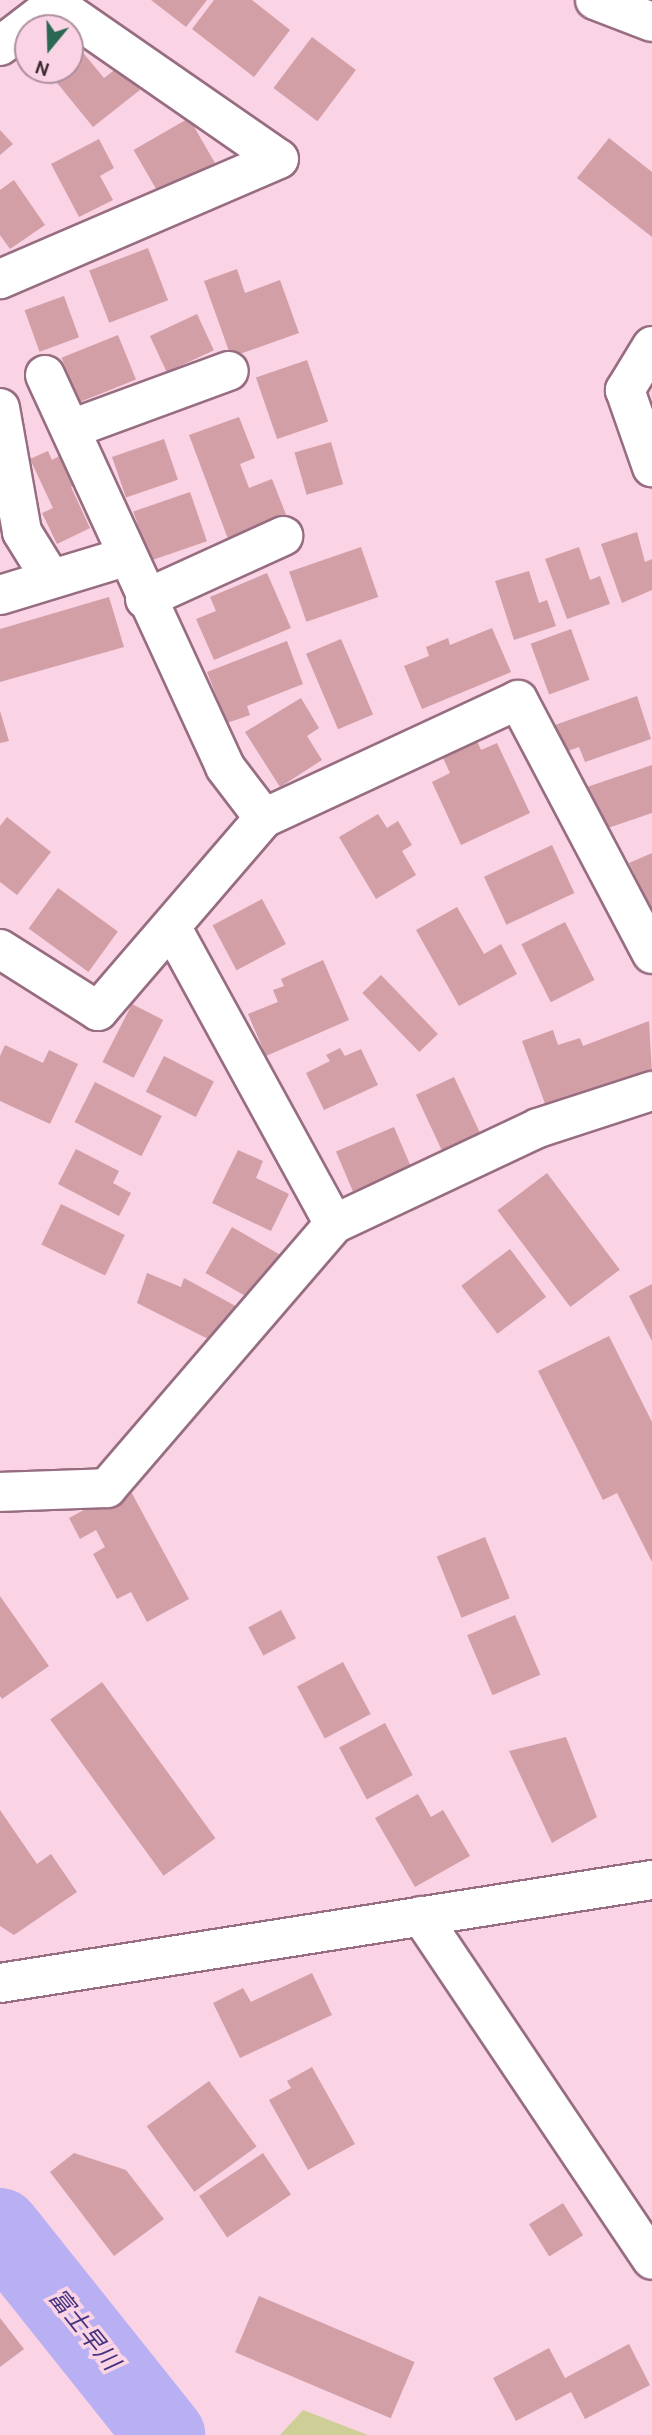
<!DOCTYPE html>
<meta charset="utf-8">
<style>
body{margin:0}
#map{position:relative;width:652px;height:2435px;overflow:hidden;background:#fad3e5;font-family:Overpass,"Noto Sans JP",sans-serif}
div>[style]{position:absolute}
.green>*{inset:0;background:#cecf97}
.river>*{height:80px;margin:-40px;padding:0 40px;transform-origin:40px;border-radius:40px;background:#b8b0f3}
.building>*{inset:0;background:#d29fa6;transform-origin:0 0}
.roads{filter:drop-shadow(2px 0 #976d81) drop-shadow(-2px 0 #976d81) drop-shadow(0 2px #976d81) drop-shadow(0 -2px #976d81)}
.minor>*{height:38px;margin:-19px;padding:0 19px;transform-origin:19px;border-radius:19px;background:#fff}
span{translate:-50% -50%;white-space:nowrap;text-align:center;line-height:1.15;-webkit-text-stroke:7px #fad3e5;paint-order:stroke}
.water-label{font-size:24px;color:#43327f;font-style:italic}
.north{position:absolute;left:14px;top:14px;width:70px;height:70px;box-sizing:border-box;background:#fad3e5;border:2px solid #ae8f9e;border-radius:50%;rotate:199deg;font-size:19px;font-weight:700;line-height:28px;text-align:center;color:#3c2a33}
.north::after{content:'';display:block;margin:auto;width:24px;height:32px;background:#2a6854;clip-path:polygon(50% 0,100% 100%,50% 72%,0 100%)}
</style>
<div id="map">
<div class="green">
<i style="clip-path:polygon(303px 2410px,368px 2435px,280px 2435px)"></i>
</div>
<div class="river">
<i style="left:0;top:2228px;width:265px;rotate:51.4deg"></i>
</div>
<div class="building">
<i style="clip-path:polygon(151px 0,207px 0,186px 27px)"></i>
<i style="clip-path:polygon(214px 0,252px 0,290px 30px,254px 77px,192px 29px)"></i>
<i style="left:312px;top:37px;width:55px;height:64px;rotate:37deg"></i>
<i style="clip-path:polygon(80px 49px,104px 78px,121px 65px,140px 90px,93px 127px,49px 73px,70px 70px,70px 56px)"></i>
<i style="left:189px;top:118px;width:52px;height:64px;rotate:60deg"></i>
<i style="clip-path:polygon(0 130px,13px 144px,0 155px)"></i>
<i style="clip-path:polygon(609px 138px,652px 172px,652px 237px,577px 178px)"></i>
<i style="clip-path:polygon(99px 139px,114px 168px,100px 176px,113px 200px,79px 217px,51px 164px)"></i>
<i style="clip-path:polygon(14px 180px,45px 225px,10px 249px,0 235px,0 190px)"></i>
<i style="left:148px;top:248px;width:56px;height:63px;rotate:69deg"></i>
<i style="clip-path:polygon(237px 269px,245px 293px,280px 280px,299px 333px,231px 357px,204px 281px)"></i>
<i style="left:64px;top:296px;width:44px;height:42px;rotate:70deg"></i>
<i style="left:197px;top:314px;width:40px;height:52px;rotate:65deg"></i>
<i style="left:118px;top:335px;width:48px;height:61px;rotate:68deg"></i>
<i style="left:307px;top:360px;width:65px;height:54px;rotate:71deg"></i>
<i style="clip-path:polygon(239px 417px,255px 458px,240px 464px,249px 488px,272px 479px,287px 517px,228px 539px,189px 435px)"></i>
<i style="left:164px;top:439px;width:43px;height:55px;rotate:71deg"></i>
<i style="left:331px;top:442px;width:44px;height:38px;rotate:74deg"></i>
<i style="clip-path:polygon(48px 451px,52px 460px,63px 454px,77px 484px,71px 487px,90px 528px,57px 544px,42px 513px,53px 508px,30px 459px)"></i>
<i style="left:190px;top:492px;width:52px;height:60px;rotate:71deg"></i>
<i style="clip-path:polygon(637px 532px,645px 562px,652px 559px,652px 590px,622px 603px,601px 544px)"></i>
<i style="left:361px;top:547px;width:53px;height:76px;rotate:71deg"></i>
<i style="clip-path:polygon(579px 547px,590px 580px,600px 576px,610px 604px,567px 619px,545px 559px)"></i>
<i style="clip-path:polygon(529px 571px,539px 603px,547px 600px,556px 626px,514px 640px,495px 581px)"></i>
<i style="clip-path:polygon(267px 573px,291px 628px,214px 660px,196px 619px,216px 611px,210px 597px)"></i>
<i style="clip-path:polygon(109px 597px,124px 647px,0 682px,0 629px)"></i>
<i style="clip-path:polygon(492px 628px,511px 672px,422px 709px,404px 666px,429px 656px,426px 647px,448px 638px,450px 645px)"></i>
<i style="left:571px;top:629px;width:54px;height:43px;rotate:70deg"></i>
<i style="left:341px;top:639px;width:82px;height:38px;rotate:67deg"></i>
<i style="clip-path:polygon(287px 641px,303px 684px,247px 706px,250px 715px,227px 723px,207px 672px)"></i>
<i style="clip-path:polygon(637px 696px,651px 739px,585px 762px,579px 747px,565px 752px,555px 725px)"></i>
<i style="clip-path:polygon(301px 698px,319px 728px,307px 736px,322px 760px,280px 787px,245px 732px)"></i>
<i style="clip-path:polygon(0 711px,9px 741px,0 743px)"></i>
<i style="clip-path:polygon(477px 741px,481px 750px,497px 743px,530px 813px,461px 845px,432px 782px,450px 773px,443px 758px)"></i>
<i style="clip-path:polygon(652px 765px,652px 813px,599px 831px,584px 788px)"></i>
<i style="clip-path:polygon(378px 814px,387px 828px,398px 821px,412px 845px,402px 851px,416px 875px,376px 899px,339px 837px)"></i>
<i style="clip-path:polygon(7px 817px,51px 852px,17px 895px,0 882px,0 826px)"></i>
<i style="left:552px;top:845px;width:53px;height:75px;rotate:65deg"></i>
<i style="clip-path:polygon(652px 853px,652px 911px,629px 863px)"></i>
<i style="left:58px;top:888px;width:74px;height:50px;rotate:36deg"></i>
<i style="left:262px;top:899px;width:51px;height:56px;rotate:62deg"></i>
<i style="clip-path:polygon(457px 907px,484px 954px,501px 944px,517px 974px,459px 1006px,416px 930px)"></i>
<i style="left:565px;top:922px;width:65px;height:49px;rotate:63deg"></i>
<i style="clip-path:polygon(323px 960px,349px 1020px,266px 1056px,248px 1014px,278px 1002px,273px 990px,284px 986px,281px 979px)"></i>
<i style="left:381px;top:975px;width:82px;height:26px;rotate:46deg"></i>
<i style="left:132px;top:1004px;width:35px;height:65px;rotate:27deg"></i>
<i style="clip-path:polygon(649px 1021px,652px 1074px,548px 1112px,522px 1041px,553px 1030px,558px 1045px,580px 1038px,583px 1046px)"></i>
<i style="clip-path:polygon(5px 1045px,43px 1063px,49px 1050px,78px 1064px,50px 1124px,0 1101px,0 1056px)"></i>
<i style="clip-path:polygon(340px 1048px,345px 1056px,361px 1049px,378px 1085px,324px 1110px,306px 1073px,330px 1061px,326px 1055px)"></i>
<i style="left:164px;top:1056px;width:56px;height:40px;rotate:27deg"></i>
<i style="left:454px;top:1077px;width:62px;height:42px;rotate:65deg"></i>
<i style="left:95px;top:1082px;width:75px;height:45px;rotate:27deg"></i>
<i style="left:394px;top:1127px;width:43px;height:63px;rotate:67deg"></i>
<i style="clip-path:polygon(76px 1149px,119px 1171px,113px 1183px,131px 1193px,119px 1216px,58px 1184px)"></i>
<i style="clip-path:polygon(238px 1150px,263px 1161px,256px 1178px,289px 1194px,271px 1231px,212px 1203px)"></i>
<i style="left:547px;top:1173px;width:121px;height:62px;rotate:53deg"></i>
<i style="left:61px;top:1204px;width:71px;height:45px;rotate:26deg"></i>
<i style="left:232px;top:1227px;width:56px;height:53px;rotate:30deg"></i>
<i style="left:510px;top:1249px;width:60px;height:61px;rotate:53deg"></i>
<i style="clip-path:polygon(147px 1273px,181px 1287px,184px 1278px,243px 1310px,224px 1347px,137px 1303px)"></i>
<i style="clip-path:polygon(652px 1284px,652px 1341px,629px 1296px)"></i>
<i style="clip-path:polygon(609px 1336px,652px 1422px,652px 1562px,617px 1493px,603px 1500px,538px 1371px)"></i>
<i style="clip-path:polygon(128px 1486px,189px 1599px,147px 1622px,131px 1592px,117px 1599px,93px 1554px,105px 1547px,96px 1530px,80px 1539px,69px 1518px)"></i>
<i style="left:485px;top:1537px;width:66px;height:52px;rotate:68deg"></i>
<i style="clip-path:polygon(0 1596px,49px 1666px,2px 1699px,0 1696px)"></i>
<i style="left:281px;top:1610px;width:32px;height:37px;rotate:62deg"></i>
<i style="left:515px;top:1615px;width:65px;height:52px;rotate:67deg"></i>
<i style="left:343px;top:1662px;width:59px;height:52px;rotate:62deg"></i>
<i style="left:102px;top:1682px;width:193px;height:64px;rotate:54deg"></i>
<i style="left:385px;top:1723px;width:59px;height:52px;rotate:62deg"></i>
<i style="clip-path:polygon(566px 1737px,597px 1817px,552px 1843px,509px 1751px)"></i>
<i style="clip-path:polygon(418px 1794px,431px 1817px,443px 1810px,470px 1856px,415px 1887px,375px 1818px)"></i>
<i style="clip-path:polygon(0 1810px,37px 1864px,51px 1854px,77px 1892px,14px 1935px,0 1926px)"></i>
<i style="clip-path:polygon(312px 1973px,332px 2015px,240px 2058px,213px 2003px,243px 1988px,251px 2002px)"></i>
<i style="clip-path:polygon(312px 2067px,355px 2144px,308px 2170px,269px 2100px,291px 2088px,287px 2081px)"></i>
<i style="left:209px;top:2081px;width:81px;height:77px;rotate:54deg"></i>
<i style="clip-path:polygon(74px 2153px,126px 2170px,164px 2219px,114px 2256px,50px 2172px)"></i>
<i style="left:263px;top:2153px;width:50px;height:77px;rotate:56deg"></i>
<i style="left:563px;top:2203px;width:38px;height:40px;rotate:58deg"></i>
<i style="left:259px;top:2296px;width:169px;height:61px;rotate:23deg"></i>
<i style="clip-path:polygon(0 2318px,24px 2349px,0 2367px)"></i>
<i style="clip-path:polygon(629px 2344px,650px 2385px,585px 2419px,571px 2392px,516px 2421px,493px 2378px,549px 2348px,565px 2378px)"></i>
</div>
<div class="roads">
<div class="minor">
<i style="left:595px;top:0;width:61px;rotate:21.1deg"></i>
<i style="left:0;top:46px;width:69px;rotate:-37.4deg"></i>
<i style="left:55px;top:4px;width:272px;rotate:34.7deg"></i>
<i style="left:279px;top:159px;width:304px;rotate:156.7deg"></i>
<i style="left:652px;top:346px;width:52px;rotate:121.5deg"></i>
<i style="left:625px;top:390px;width:82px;rotate:70.7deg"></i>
<i style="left:45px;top:375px;width:431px;rotate:65.3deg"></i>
<i style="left:225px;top:767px;width:64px;rotate:52.6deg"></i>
<i style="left:0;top:408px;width:126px;rotate:79.9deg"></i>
<i style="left:22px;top:532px;width:55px;rotate:58.3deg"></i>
<i style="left:71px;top:429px;width:168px;rotate:-20.2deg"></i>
<i style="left:0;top:595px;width:131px;rotate:-16.9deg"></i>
<i style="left:145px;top:599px;width:152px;rotate:-24.5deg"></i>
<i style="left:172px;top:928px;width:337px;rotate:61.3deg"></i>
<i style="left:0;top:949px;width:116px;rotate:32.3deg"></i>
<i style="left:98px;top:1011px;width:255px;rotate:-49.3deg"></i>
<i style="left:264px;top:818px;width:280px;rotate:-24.9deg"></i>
<i style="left:518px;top:700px;width:287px;rotate:62.2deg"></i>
<i style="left:0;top:1492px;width:107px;rotate:-2.1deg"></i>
<i style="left:107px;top:1488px;width:348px;rotate:-49.3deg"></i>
<i style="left:334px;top:1224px;width:225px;rotate:-25.2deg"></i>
<i style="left:538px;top:1128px;width:120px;rotate:-18deg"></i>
<i style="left:421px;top:1916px;width:414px;rotate:56.1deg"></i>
<i style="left:0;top:1983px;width:660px;rotate:-8.98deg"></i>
</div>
</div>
<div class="water-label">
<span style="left:82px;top:2331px;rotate:51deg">富士早川</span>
</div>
<div class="north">N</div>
</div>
